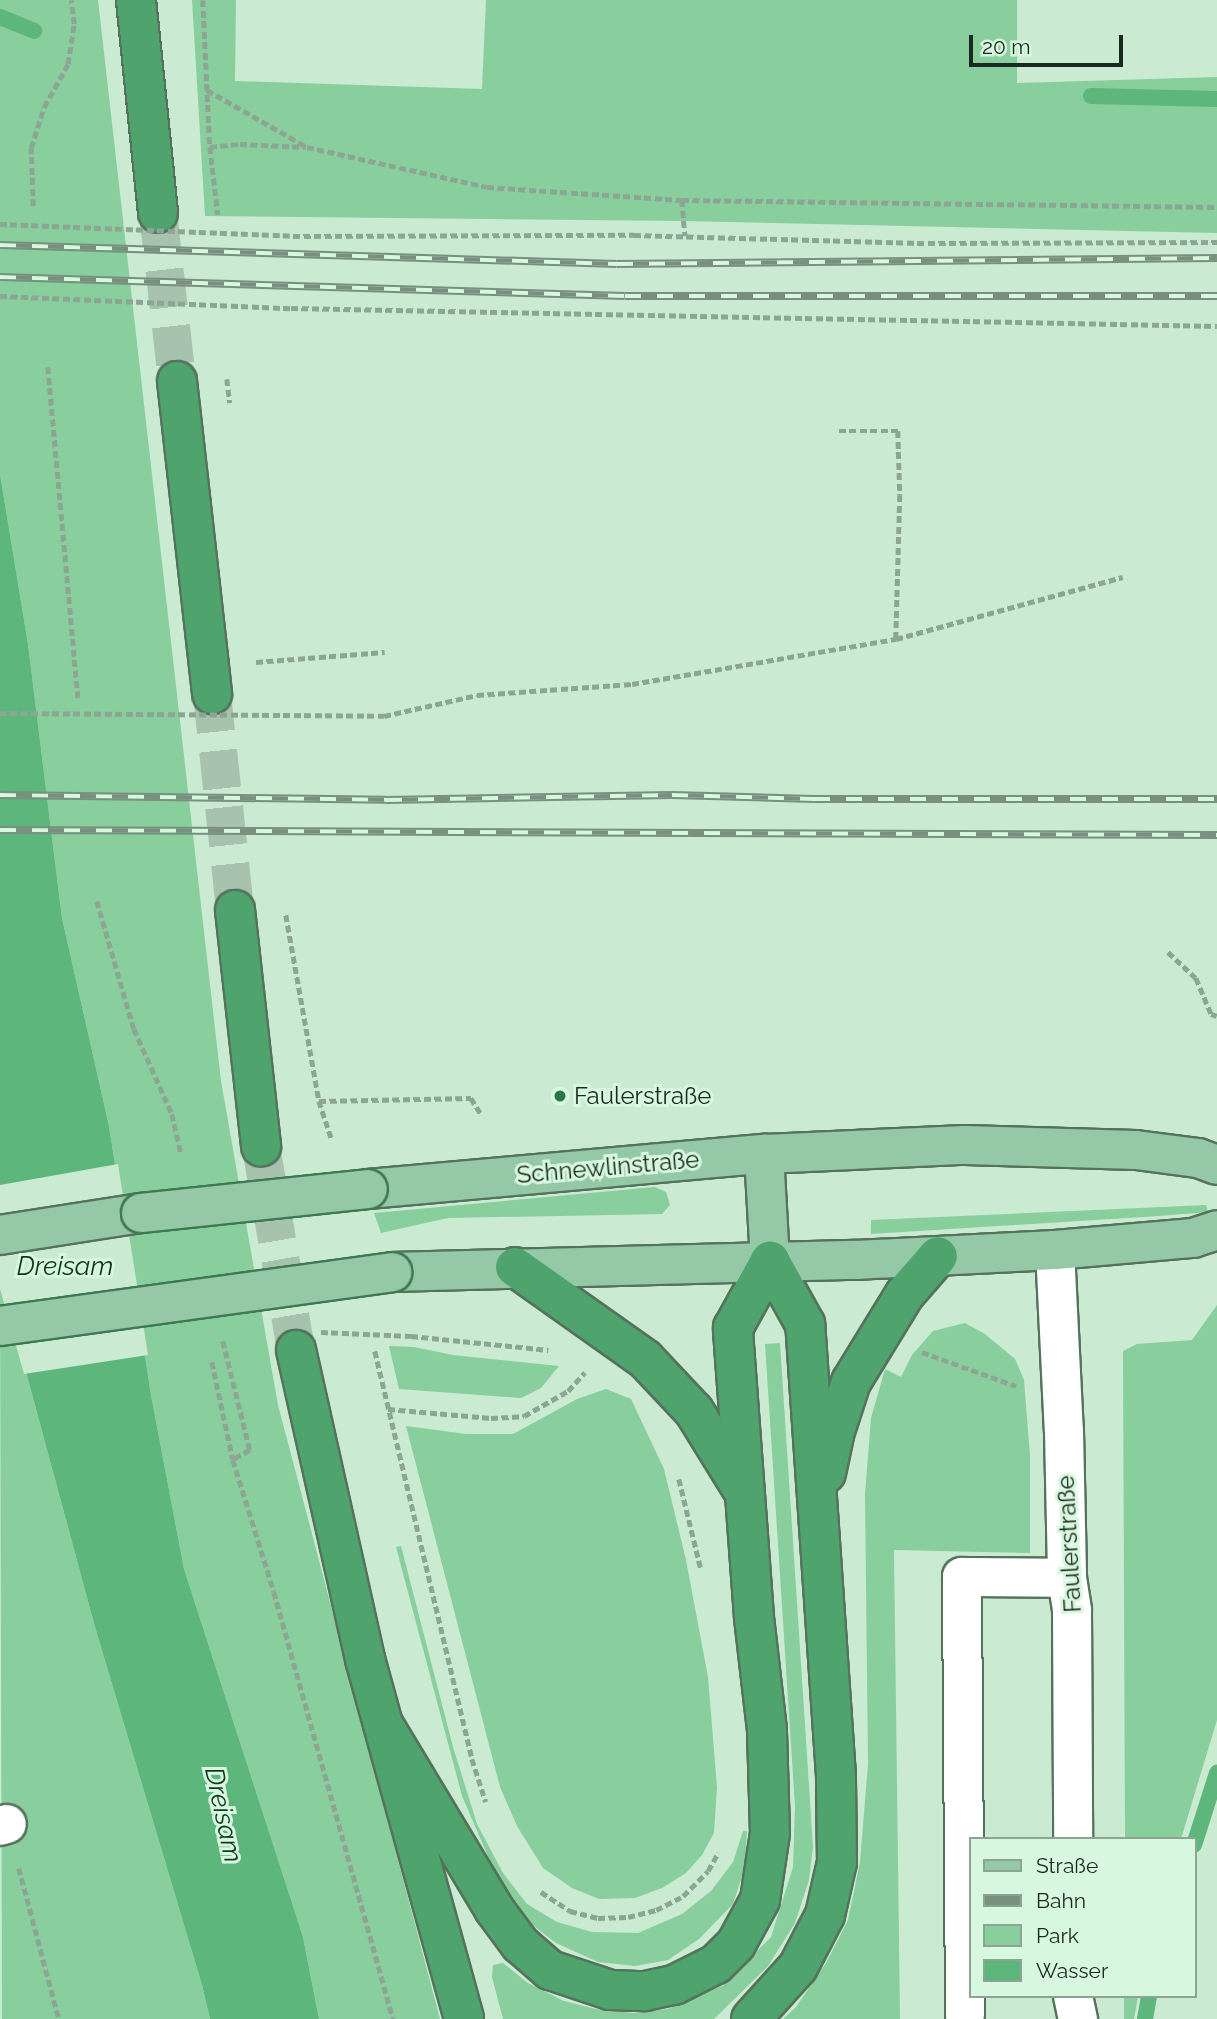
<!DOCTYPE html>
<meta charset="utf-8">
<style>
body{margin:0}
#map{position:relative;width:1217px;height:2019px;overflow:hidden;background:#caead2;font-family:Raleway,sans-serif}
div>[style]{position:absolute}
.green>*{inset:0;background:#88cf9d}
.water>*{inset:0;background:#5db67b}
.pier>*{inset:0;background:#caead2}
.stream>*{height:16px;margin:-8px;padding:0 8px;transform-origin:8px;border-radius:8px;background:#5db67b}
.highway-tunnel>*{height:38px;margin-top:-19px;transform-origin:0;background:repeating-linear-gradient(90deg,#a7c3ae 0 38px,transparent 0 57px)}
.path>*{height:4.5px;margin-top:-2.25px;transform-origin:0;background:repeating-linear-gradient(90deg,#8ca693 0 7px,transparent 0 10.5px)}
.roads{filter:drop-shadow(2px 0 #55725d) drop-shadow(-2px 0 #55725d) drop-shadow(0 2px #55725d) drop-shadow(0 -2px #55725d)}
.minor>*{height:38px;margin:-19px;padding:0 19px;transform-origin:19px;border-radius:19px;background:#fff}
.major>*{height:38px;margin:-19px;padding:0 19px;transform-origin:19px;border-radius:19px;background:#95c8a7}
.highway>*{height:38px;margin:-19px;padding:0 19px;transform-origin:19px;border-radius:19px;background:#4fa46d}
.rail>*{height:8px;margin-top:-4px;transform-origin:0;background:repeating-linear-gradient(90deg,#d7f8df 0 16px,#79907f 0 32px);box-sizing:border-box;border-block:2px solid #79907f}
.path-bridge>*{height:4.5px;margin-top:-2.25px;transform-origin:0;background:repeating-linear-gradient(90deg,#8ca693 0 7px,transparent 0 10.5px)}
.bridges{filter:drop-shadow(2px 0 #3d7952) drop-shadow(-2px 0 #3d7952) drop-shadow(0 2px #3d7952) drop-shadow(0 -2px #3d7952)}
.major-bridge>*{height:38px;margin:-19px;padding:0 19px;transform-origin:19px;border-radius:19px;background:#95c8a7}
.dots>*{width:19px;height:19px;translate:-50% -50%;box-sizing:border-box;border:4px solid #d7f8df;border-radius:50%}
span{translate:-50% -50%;white-space:nowrap;text-align:center;line-height:1.15;-webkit-text-stroke:6px #d7f8df;paint-order:stroke}
.poi-label{font-size:24px;color:#1c2920}
.left{translate:0 -50%;text-align:left}
.street-label{font-size:24px;color:#1c2920}
.water-label{font-size:26px;color:#123820;font-style:italic}
.legend{position:absolute;left:969px;top:1837px;width:228px;height:161px;box-sizing:border-box;background:#d7f8df;border:2px solid #8ca593;margin:0;padding:9px 12px;list-style:none;font-size:21px;color:#1c2920}
.legend li{display:flex;align-items:center;gap:14px;height:35px}
.legend b{width:35px;border:2px solid #8ca593}
.scale{position:absolute;left:969px;top:35px;width:154px;height:32px;box-sizing:border-box;border:4px solid #1c2920;border-top:0;padding-left:9px;font-size:21px;line-height:24px;white-space:nowrap;color:#1c2920;-webkit-text-stroke:5px #d7f8df;paint-order:stroke}
</style>
<div id="map">
<div class="green">
<i style="clip-path:polygon(0 0,98px 0,221px 1081px,278px 1405px,440px 2019px,319px 2019px,303px 1937px,184px 1569px,151px 1395px,109px 1126px,62px 918px,28px 644px,0 474px)"></i>
<i style="clip-path:polygon(192px 0,236px 0,235px 81px,482px 89px,486px 0,1017px 0,1017px 83px,1217px 77px,1217px 233px,683px 221px,205px 216px)"></i>
<i style="clip-path:polygon(655px 1187px,666px 1192px,670px 1205px,662px 1214px,448px 1218px,381px 1233px,374px 1213px)"></i>
<i style="clip-path:polygon(1206px 1205px,1208px 1212px,1159px 1216px,871px 1234px,871px 1220px)"></i>
<i style="clip-path:polygon(0 1276px,95px 1627px,202px 1985px,210px 2019px,2px 2019px)"></i>
<i style="clip-path:polygon(1217px 1305px,1217px 1720px,1181px 1839px,1125px 1839px,1123px 1351px,1137px 1344px,1192px 1340px)"></i>
<i style="clip-path:polygon(965px 1323px,985px 1334px,1015px 1359px,1024px 1380px,1030px 1456px,1030px 1553px,894px 1550px,900px 2019px,783px 2019px,796px 2007px,826px 1963px,848px 1920px,860px 1862px,868px 1764px,865px 1494px,871px 1418px,885px 1369px,901px 1377px,912px 1355px,933px 1331px)"></i>
<i style="clip-path:polygon(780px 1343px,813px 1847px,809px 1880px,795px 1923px,768px 1966px,714px 2019px,503px 2019px,492px 1977px,493px 1965px,503px 1963px,528px 1983px,564px 2001px,596px 2009px,633px 2013px,668px 2009px,722px 1986px,771px 1937px,793px 1867px,795px 1806px,765px 1344px)"></i>
<i style="clip-path:polygon(389px 1346px,414px 1347px,453px 1355px,559px 1366px,541px 1388px,521px 1398px,399px 1389px)"></i>
<i style="clip-path:polygon(606px 1389px,631px 1399px,664px 1469px,686px 1560px,708px 1677px,717px 1787px,714px 1833px,702px 1855px,686px 1873px,662px 1888px,635px 1898px,599px 1899px,572px 1888px,543px 1868px,517px 1826px,500px 1787px,406px 1426px,466px 1434px,513px 1434px,577px 1399px)"></i>
<i style="clip-path:polygon(401px 1546px,453px 1747px,477px 1824px,503px 1873px,527px 1904px,557px 1922px,592px 1932px,638px 1933px,682px 1914px,711px 1891px,733px 1862px,743px 1831px,747px 1831px,745px 1867px,733px 1904px,699px 1939px,668px 1960px,635px 1966px,598px 1962px,556px 1943px,526px 1920px,499px 1882px,462px 1796px,396px 1547px)"></i>
<i style="clip-path:polygon(1124px 1996px,1138px 1996px,1134px 2019px,1124px 2019px)"></i>
</div>
<div class="water">
<i style="clip-path:polygon(0 474px,28px 644px,62px 918px,109px 1126px,151px 1395px,184px 1569px,303px 1937px,319px 2019px,210px 2019px,202px 1985px,95px 1627px,0 1276px)"></i>
</div>
<div class="pier">
<i style="clip-path:polygon(118px 1164px,148px 1355px,24px 1374px,0 1289px,0 1185px)"></i>
</div>
<div class="stream">
<i style="left:0;top:17px;width:37px;rotate:22deg"></i>
<i style="left:1091px;top:96px;width:126px;rotate:1.4deg"></i>
<i style="left:1194px;top:1845px;width:76px;rotate:-72.3deg"></i>
<i style="left:1145px;top:2019px;width:23px;rotate:-80deg"></i>
</div>
<div class="highway-tunnel">
<i style="left:158px;top:213px;width:169px;rotate:83.5deg"></i>
<i style="left:212px;top:694px;width:217px;rotate:83.9deg"></i>
<i style="left:261px;top:1147px;width:206px;rotate:80.2deg"></i>
</div>
<div class="path">
<i style="left:203px;top:0;width:147px;rotate:87.3deg"></i>
<i style="left:210px;top:147px;width:68px;rotate:83.3deg"></i>
<i style="left:207px;top:90px;width:115px;rotate:29.7deg"></i>
<i style="left:307px;top:147px;width:184px;rotate:12.5deg"></i>
<i style="left:487px;top:187px;width:195px;rotate:3.8deg"></i>
<i style="left:682px;top:200px;width:535px;rotate:0.75deg"></i>
<i style="left:210px;top:147px;width:30px;rotate:-6deg"></i>
<i style="left:240px;top:144px;width:66px;rotate:2.6deg"></i>
<i style="left:682px;top:200px;width:36px;rotate:85deg"></i>
<i style="left:33px;top:206px;width:58px;rotate:-92deg"></i>
<i style="left:31px;top:148px;width:43px;rotate:-72.4deg"></i>
<i style="left:44px;top:107px;width:49px;rotate:-60.8deg"></i>
<i style="left:68px;top:64px;width:40px;rotate:-81.5deg"></i>
<i style="left:74px;top:24px;width:24px;rotate:-97deg"></i>
<i style="left:293px;top:236px;width:341px;rotate:-0.2deg"></i>
<i style="left:634px;top:235px;width:294px;rotate:1.6deg"></i>
<i style="left:928px;top:243px;width:289px;rotate:-0.2deg"></i>
<i style="left:291px;top:308px;width:926px;rotate:1.11deg"></i>
<i style="left:48px;top:367px;width:332px;rotate:84.8deg"></i>
<i style="left:227px;top:379px;width:24px;rotate:83deg"></i>
<i style="left:839px;top:431px;width:59px"></i>
<i style="left:898px;top:431px;width:64px;rotate:88.2deg"></i>
<i style="left:900px;top:495px;width:144px;rotate:91.6deg"></i>
<i style="left:256px;top:662px;width:129px;rotate:-4.4deg"></i>
<i style="left:384px;top:716px;width:95px;rotate:-12.7deg"></i>
<i style="left:477px;top:695px;width:155px;rotate:-4.1deg"></i>
<i style="left:632px;top:684px;width:268px;rotate:-9.7deg"></i>
<i style="left:896px;top:639px;width:235px;rotate:-15.3deg"></i>
<i style="left:97px;top:901px;width:133px;rotate:73.9deg"></i>
<i style="left:134px;top:1029px;width:93px;rotate:65.9deg"></i>
<i style="left:172px;top:1114px;width:39px;rotate:77deg"></i>
<i style="left:286px;top:915px;width:189px;rotate:79.9deg"></i>
<i style="left:319px;top:1101px;width:41px;rotate:71.6deg"></i>
<i style="left:1168px;top:952px;width:38px;rotate:43deg"></i>
<i style="left:1196px;top:978px;width:39px;rotate:67deg"></i>
<i style="left:1211px;top:1014px;width:6px;rotate:18deg"></i>
<i style="left:319px;top:1101px;width:152px;rotate:-1.1deg"></i>
<i style="left:471px;top:1098px;width:19px;rotate:58deg"></i>
<i style="left:411px;top:1336px;width:138px;rotate:5.8deg"></i>
<i style="left:223px;top:1341px;width:112px;rotate:76.1deg"></i>
<i style="left:250px;top:1450px;width:20px;rotate:150deg"></i>
<i style="left:375px;top:1351px;width:419px;rotate:76.6deg"></i>
<i style="left:472px;top:1759px;width:45px;rotate:72deg"></i>
<i style="left:922px;top:1352px;width:100px;rotate:19.9deg"></i>
<i style="left:212px;top:1362px;width:100px;rotate:77.9deg"></i>
<i style="left:233px;top:1460px;width:138px;rotate:72.7deg"></i>
<i style="left:274px;top:1592px;width:443px;rotate:74.4deg"></i>
<i style="left:388px;top:1409px;width:103px;rotate:5deg"></i>
<i style="left:491px;top:1418px;width:33px;rotate:-3deg"></i>
<i style="left:524px;top:1416px;width:51px;rotate:-29.6deg"></i>
<i style="left:568px;top:1391px;width:25px;rotate:-48deg"></i>
<i style="left:679px;top:1479px;width:93px;rotate:76.3deg"></i>
<i style="left:19px;top:1868px;width:156px;rotate:75.2deg"></i>
<i style="left:541px;top:1892px;width:35px;rotate:33deg"></i>
<i style="left:570px;top:1911px;width:29px;rotate:14deg"></i>
<i style="left:598px;top:1918px;width:30px;rotate:-2deg"></i>
<i style="left:628px;top:1917px;width:29px;rotate:-14deg"></i>
<i style="left:656px;top:1910px;width:30px;rotate:-27deg"></i>
<i style="left:683px;top:1896px;width:35px;rotate:-45deg"></i>
<i style="left:708px;top:1871px;width:21px;rotate:-61deg"></i>
</div>
<div class="roads">
<div class="minor">
<i style="left:1055px;top:1250px;width:181px;rotate:87.2deg"></i>
<i style="left:1064px;top:1431px;width:147px;rotate:88.8deg"></i>
<i style="left:1067px;top:1578px;width:33px;rotate:81deg"></i>
<i style="left:1072px;top:1611px;width:228px;rotate:89.7deg"></i>
<i style="left:0;top:1826px;width:7px;rotate:-16deg"></i>
<i style="left:1073px;top:1996px;width:24px;rotate:78deg"></i>
<i style="left:965px;top:2015px;width:438px;rotate:-90.4deg"></i>
<i style="left:962px;top:1577px;width:105px;rotate:0.5deg"></i>
</div>
<div class="major">
<i style="left:764px;top:1154px;width:107px;rotate:86.8deg"></i>
<i style="left:368px;top:1189px;width:398px;rotate:-5.1deg"></i>
<i style="left:764px;top:1154px;width:201px;rotate:-2.6deg"></i>
<i style="left:965px;top:1145px;width:171px;rotate:1.7deg"></i>
<i style="left:1136px;top:1150px;width:63px;rotate:7.4deg"></i>
<i style="left:1198px;top:1158px;width:20px;rotate:20deg"></i>
<i style="left:0;top:1235px;width:143px;rotate:-8.9deg"></i>
<i style="left:392px;top:1272px;width:464px;rotate:-1.5deg"></i>
<i style="left:856px;top:1260px;width:199px;rotate:-2.9deg"></i>
<i style="left:1055px;top:1250px;width:139px;rotate:-5deg"></i>
<i style="left:1193px;top:1238px;width:25px;rotate:-18deg"></i>
</div>
<div class="highway">
<i style="left:136px;top:0;width:214px;rotate:84.1deg"></i>
<i style="left:177px;top:381px;width:315px;rotate:83.6deg"></i>
<i style="left:235px;top:910px;width:238px;rotate:83.7deg"></i>
<i style="left:515px;top:1267px;width:159px;rotate:35.3deg"></i>
<i style="left:645px;top:1359px;width:71px;rotate:46.7deg"></i>
<i style="left:694px;top:1411px;width:89px;rotate:58.3deg"></i>
<i style="left:296px;top:1350px;width:317px;rotate:77.4deg"></i>
<i style="left:365px;top:1659px;width:373px;rotate:74.6deg"></i>
<i style="left:826px;top:1473px;width:40px;rotate:-78deg"></i>
<i style="left:834px;top:1434px;width:55px;rotate:-71.9deg"></i>
<i style="left:851px;top:1382px;width:103px;rotate:-58.5deg"></i>
<i style="left:905px;top:1294px;width:50px;rotate:-49deg"></i>
<i style="left:383px;top:1724px;width:216px;rotate:59deg"></i>
<i style="left:494px;top:1909px;width:44px;rotate:53.4deg"></i>
<i style="left:520px;top:1944px;width:40px;rotate:41deg"></i>
<i style="left:550px;top:1970px;width:63px;rotate:18.4deg"></i>
<i style="left:610px;top:1990px;width:35px;rotate:2deg"></i>
<i style="left:645px;top:1991px;width:30px;rotate:-12deg"></i>
<i style="left:674px;top:1985px;width:47px;rotate:-26.6deg"></i>
<i style="left:716px;top:1964px;width:28px;rotate:-45deg"></i>
<i style="left:736px;top:1944px;width:50px;rotate:-61.4deg"></i>
<i style="left:760px;top:1900px;width:68px;rotate:-81.5deg"></i>
<i style="left:770px;top:1833px;width:103px;rotate:-91.7deg"></i>
<i style="left:767px;top:1730px;width:114px;rotate:-96.6deg"></i>
<i style="left:754px;top:1617px;width:290px;rotate:-94.2deg"></i>
<i style="left:733px;top:1328px;width:77px;rotate:-61.1deg"></i>
<i style="left:751px;top:2019px;width:70px;rotate:-47.9deg"></i>
<i style="left:798px;top:1967px;width:59px;rotate:-62.6deg"></i>
<i style="left:825px;top:1915px;width:54px;rotate:-77.2deg"></i>
<i style="left:837px;top:1862px;width:86px;rotate:-90.7deg"></i>
<i style="left:836px;top:1776px;width:453px;rotate:-93.9deg"></i>
<i style="left:805px;top:1324px;width:72px;rotate:-119.1deg"></i>
</div>
</div>
<div class="rail">
<i style="left:0;top:245px;width:617px;rotate:1.76deg"></i>
<i style="left:617px;top:264px;width:600px;rotate:-0.57deg"></i>
<i style="left:0;top:277px;width:625px;rotate:1.74deg"></i>
<i style="left:625px;top:296px;width:592px"></i>
<i style="left:0;top:795px;width:386px;rotate:0.7deg"></i>
<i style="left:386px;top:800px;width:286px;rotate:-1deg"></i>
<i style="left:672px;top:795px;width:142px;rotate:1.6deg"></i>
<i style="left:814px;top:799px;width:403px"></i>
<i style="left:0;top:830px;width:1217px;rotate:0.24deg"></i>
</div>
<div class="path-bridge">
<i style="left:0;top:224px;width:293px;rotate:2.3deg"></i>
<i style="left:0;top:296px;width:291px;rotate:2.4deg"></i>
<i style="left:0;top:713px;width:384px;rotate:0.4deg"></i>
<i style="left:321px;top:1332px;width:90px;rotate:2.5deg"></i>
</div>
<div class="bridges">
<div class="major-bridge">
<i style="left:141px;top:1213px;width:228px;rotate:-6deg"></i>
<i style="left:0;top:1326px;width:396px;rotate:-7.8deg"></i>
</div>
</div>
<div class="dots">
<i style="left:560px;top:1096px;background:#287747"></i>
</div>
<div class="poi-label">
<span class="left" style="left:574px;top:1096px">Faulerstraße</span>
</div>
<div class="street-label">
<span style="left:608px;top:1167px;rotate:-5deg">Schnewlinstraße</span>
<span style="left:1069px;top:1544px;rotate:-93deg">Faulerstraße</span>
</div>
<div class="water-label">
<span style="left:65px;top:1267px">Dreisam</span>
<span style="left:223px;top:1815px;rotate:78deg">Dreisam</span>
</div>
<ul class="legend">
<li><b style="height:9px;background:#95c8a7"></b>Straße</li>
<li><b style="height:9px;background:#79907f"></b>Bahn</li>
<li><b style="height:19px;background:#88cf9d"></b>Park</li>
<li><b style="height:19px;background:#5db67b"></b>Wasser</li>
</ul>
<div class="scale">20 m</div>
</div>
